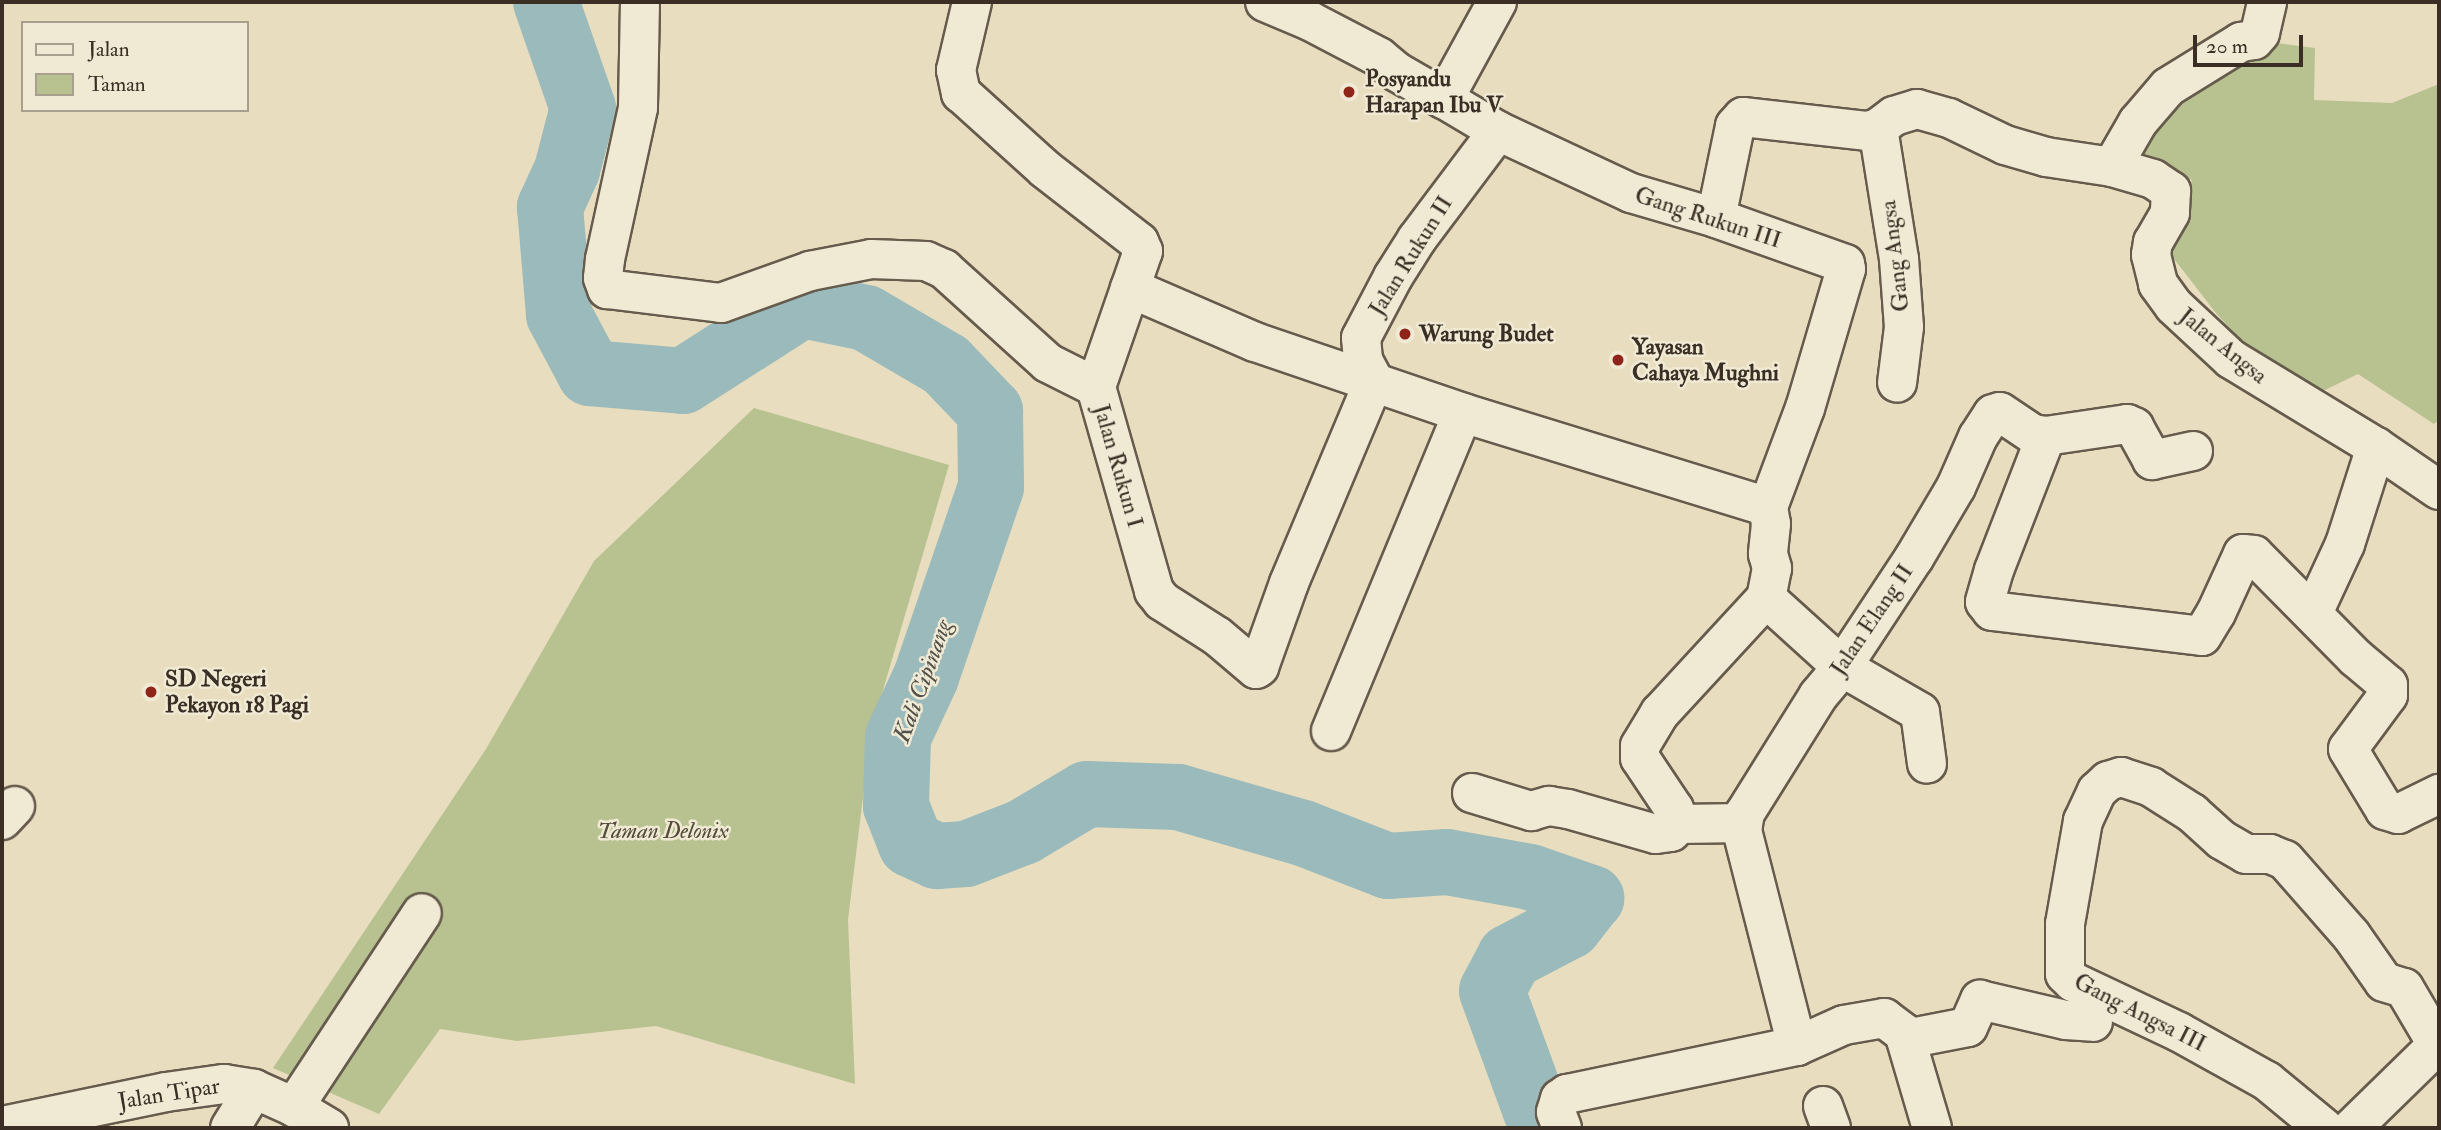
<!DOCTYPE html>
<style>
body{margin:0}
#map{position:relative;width:2441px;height:1130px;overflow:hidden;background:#e8debf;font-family:"IM FELL Double Pica",serif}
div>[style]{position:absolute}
.green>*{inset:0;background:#b8c190}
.river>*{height:66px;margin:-33px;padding:0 33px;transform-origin:33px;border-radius:33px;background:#9bbabb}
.roads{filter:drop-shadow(2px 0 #665b4c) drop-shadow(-2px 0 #665b4c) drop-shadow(0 2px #665b4c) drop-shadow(0 -2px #665b4c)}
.minor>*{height:38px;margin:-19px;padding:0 19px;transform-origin:19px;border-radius:19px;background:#f0ead5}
.dots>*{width:19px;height:19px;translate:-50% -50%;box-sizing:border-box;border:4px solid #f0ead5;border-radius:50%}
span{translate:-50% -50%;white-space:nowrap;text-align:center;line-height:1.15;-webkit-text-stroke:5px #f0ead5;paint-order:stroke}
.poi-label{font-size:23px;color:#3b2f25;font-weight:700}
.left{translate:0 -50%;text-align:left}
.street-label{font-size:23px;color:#3b2f25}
.park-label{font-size:23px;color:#544c3a;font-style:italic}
.water-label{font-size:24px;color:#53524a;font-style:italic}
.frame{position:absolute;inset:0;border:4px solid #3b2f25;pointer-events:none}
.legend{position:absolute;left:21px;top:21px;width:228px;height:91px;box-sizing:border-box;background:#f0ead5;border:2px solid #a89f8f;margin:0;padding:9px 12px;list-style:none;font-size:21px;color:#3b2f25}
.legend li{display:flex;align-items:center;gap:14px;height:35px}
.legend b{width:35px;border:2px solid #a89f8f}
.scale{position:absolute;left:2193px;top:35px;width:110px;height:32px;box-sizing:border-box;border:4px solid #3b2f25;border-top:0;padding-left:9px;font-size:21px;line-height:24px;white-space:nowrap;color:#3b2f25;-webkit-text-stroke:5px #f0ead5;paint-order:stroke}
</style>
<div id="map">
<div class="green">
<i style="clip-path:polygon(2254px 40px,2315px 48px,2314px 100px,2392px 103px,2439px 84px,2439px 420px,2434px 424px,2358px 374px,2323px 391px,2270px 373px,2216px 313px,2164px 246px,2192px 180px,2122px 157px,2172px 106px)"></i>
<i style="clip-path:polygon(754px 408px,949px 465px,871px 731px,848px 920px,855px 1084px,656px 1026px,517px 1041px,440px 1029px,379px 1114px,273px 1068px,486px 749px,594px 561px)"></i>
</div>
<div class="river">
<i style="left:546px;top:2px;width:112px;rotate:70.8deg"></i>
<i style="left:583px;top:108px;width:64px;rotate:104.5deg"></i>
<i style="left:567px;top:170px;width:41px;rotate:114.7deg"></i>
<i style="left:550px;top:207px;width:108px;rotate:85.2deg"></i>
<i style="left:559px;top:315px;width:66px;rotate:61.9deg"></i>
<i style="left:590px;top:373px;width:93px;rotate:4.9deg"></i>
<i style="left:683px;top:381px;width:141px;rotate:-32.6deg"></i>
<i style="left:802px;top:305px;width:65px;rotate:11.5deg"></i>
<i style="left:866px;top:318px;width:93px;rotate:30.4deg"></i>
<i style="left:946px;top:365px;width:64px;rotate:46.3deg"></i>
<i style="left:990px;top:411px;width:76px;rotate:89.2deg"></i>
<i style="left:991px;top:487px;width:201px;rotate:108.9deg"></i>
<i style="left:926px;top:677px;width:66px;rotate:115deg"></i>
<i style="left:898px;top:737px;width:69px;rotate:91.7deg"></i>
<i style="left:896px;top:806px;width:41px;rotate:68.5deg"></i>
<i style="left:911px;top:844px;width:29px;rotate:25deg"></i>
<i style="left:937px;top:856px;width:29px;rotate:-4deg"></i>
<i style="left:966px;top:854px;width:61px;rotate:-21.1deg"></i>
<i style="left:1023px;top:832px;width:74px;rotate:-30.7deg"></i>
<i style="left:1087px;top:794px;width:91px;rotate:1.9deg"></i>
<i style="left:1178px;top:797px;width:130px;rotate:16.1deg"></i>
<i style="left:1303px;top:833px;width:91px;rotate:21.2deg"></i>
<i style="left:1388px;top:866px;width:59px;rotate:-3.9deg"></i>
<i style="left:1447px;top:862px;width:84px;rotate:10.2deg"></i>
<i style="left:1530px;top:877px;width:65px;rotate:19deg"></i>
<i style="left:1591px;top:898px;width:36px;rotate:128deg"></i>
<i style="left:1569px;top:926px;width:67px;rotate:152.3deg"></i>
<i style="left:1510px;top:957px;width:38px;rotate:118deg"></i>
<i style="left:1492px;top:991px;width:146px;rotate:69.9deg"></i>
</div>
<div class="roads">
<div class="minor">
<i style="left:640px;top:2px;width:106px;rotate:91.1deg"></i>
<i style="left:638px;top:108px;width:155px;rotate:102.3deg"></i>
<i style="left:605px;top:259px;width:19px;rotate:96deg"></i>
<i style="left:603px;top:278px;width:12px;rotate:70deg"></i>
<i style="left:607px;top:289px;width:115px;rotate:7deg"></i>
<i style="left:721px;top:303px;width:95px;rotate:-19.8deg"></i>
<i style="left:810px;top:271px;width:62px;rotate:-11.1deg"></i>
<i style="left:871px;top:259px;width:55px;rotate:2.1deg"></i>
<i style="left:926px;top:261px;width:20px;rotate:24deg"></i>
<i style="left:944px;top:269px;width:140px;rotate:42.1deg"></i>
<i style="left:1048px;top:363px;width:54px;rotate:26.6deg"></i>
<i style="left:972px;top:2px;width:70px;rotate:103.2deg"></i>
<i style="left:956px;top:70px;width:24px;rotate:78deg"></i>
<i style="left:961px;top:93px;width:113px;rotate:42.1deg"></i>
<i style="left:1045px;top:169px;width:119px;rotate:37.8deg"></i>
<i style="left:1139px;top:242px;width:10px;rotate:66deg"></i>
<i style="left:1143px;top:251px;width:144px;rotate:109.1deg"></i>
<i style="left:1096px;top:387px;width:212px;rotate:74.1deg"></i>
<i style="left:1154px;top:591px;width:13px;rotate:51deg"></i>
<i style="left:1162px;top:601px;width:65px;rotate:32.5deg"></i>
<i style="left:1217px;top:636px;width:51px;rotate:40.2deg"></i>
<i style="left:1256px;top:669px;width:4px;rotate:-34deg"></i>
<i style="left:1259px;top:667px;width:89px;rotate:-70.3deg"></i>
<i style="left:1289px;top:583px;width:219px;rotate:-67.2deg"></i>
<i style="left:1374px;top:381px;width:24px;rotate:-118deg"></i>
<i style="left:1363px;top:360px;width:22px;rotate:-95deg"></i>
<i style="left:1361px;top:338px;width:69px;rotate:-62.3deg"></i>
<i style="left:1393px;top:277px;width:45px;rotate:-57.7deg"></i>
<i style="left:1417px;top:239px;width:135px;rotate:-53.1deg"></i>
<i style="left:1265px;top:2px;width:49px;rotate:22.9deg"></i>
<i style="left:1310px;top:21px;width:78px;rotate:27.6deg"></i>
<i style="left:1379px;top:57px;width:23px;rotate:40deg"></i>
<i style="left:1397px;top:72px;width:54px;rotate:29.9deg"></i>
<i style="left:1497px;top:2px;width:111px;rotate:118.7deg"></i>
<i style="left:1444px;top:99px;width:63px;rotate:30.7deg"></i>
<i style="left:1498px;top:131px;width:147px;rotate:25deg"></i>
<i style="left:1631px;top:193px;width:89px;rotate:16.4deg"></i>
<i style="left:1716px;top:218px;width:137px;rotate:19.6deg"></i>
<i style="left:1845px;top:264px;width:5px;rotate:79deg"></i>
<i style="left:1846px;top:269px;width:145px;rotate:106.4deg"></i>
<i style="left:1805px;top:408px;width:106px;rotate:110.5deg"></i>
<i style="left:1878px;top:128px;width:133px;rotate:80.9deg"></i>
<i style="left:1899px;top:259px;width:68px;rotate:85.8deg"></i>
<i style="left:1904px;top:327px;width:56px;rotate:97.1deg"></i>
<i style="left:2112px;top:167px;width:52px;rotate:-60deg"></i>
<i style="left:2138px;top:122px;width:46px;rotate:-49.4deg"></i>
<i style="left:2168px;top:87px;width:86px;rotate:-31.7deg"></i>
<i style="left:2241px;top:42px;width:13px;rotate:-9deg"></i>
<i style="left:2254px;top:40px;width:9px;rotate:-49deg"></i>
<i style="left:2260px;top:33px;width:32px;rotate:-77deg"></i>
<i style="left:1716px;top:218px;width:94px;rotate:-78.3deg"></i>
<i style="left:1735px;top:126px;width:12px;rotate:-48deg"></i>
<i style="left:1743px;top:117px;width:126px;rotate:6.4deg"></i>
<i style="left:1868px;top:131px;width:10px;rotate:-17deg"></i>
<i style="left:1878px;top:128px;width:20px;rotate:-37deg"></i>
<i style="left:1894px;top:116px;width:24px;rotate:-17deg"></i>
<i style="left:1917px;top:109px;width:33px;rotate:16deg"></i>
<i style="left:1949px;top:118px;width:62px;rotate:25.7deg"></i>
<i style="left:2005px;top:145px;width:43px;rotate:16.3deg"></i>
<i style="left:2046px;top:157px;width:67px;rotate:8.6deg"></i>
<i style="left:2112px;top:167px;width:43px;rotate:16.3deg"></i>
<i style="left:2153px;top:179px;width:22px;rotate:34deg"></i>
<i style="left:2171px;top:191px;width:22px;rotate:93deg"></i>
<i style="left:2170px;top:213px;width:34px;rotate:120deg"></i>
<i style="left:2153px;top:242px;width:13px;rotate:99deg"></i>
<i style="left:2151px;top:255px;width:30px;rotate:76deg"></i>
<i style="left:2158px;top:284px;width:27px;rotate:54deg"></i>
<i style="left:2174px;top:306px;width:78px;rotate:42.9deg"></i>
<i style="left:2231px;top:359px;width:170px;rotate:31.3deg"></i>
<i style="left:2376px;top:447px;width:76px;rotate:34.3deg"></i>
<i style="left:1130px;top:288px;width:136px;rotate:23.4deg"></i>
<i style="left:1255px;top:342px;width:220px;rotate:18.8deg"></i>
<i style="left:1463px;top:413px;width:319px;rotate:17.1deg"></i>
<i style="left:2046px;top:436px;width:144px;rotate:111.2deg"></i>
<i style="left:1994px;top:570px;width:33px;rotate:106deg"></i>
<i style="left:1985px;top:602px;width:11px;rotate:52deg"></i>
<i style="left:1992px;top:611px;width:211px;rotate:6.8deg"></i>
<i style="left:2202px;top:636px;width:27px;rotate:-59deg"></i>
<i style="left:2216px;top:613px;width:65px;rotate:-65.4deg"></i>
<i style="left:2243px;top:554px;width:11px;rotate:5deg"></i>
<i style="left:2254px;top:555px;width:145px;rotate:45.3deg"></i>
<i style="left:2356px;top:658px;width:42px;rotate:40.2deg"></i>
<i style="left:2388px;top:685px;width:10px;rotate:90deg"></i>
<i style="left:2388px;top:695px;width:67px;rotate:126.5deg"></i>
<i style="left:2348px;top:749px;width:71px;rotate:58.8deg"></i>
<i style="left:2385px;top:810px;width:14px;rotate:17deg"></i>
<i style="left:2398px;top:814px;width:46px;rotate:-26deg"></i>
<i style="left:1768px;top:507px;width:17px;rotate:80deg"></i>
<i style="left:1771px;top:524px;width:30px;rotate:96deg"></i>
<i style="left:1768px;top:554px;width:15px;rotate:74deg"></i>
<i style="left:1772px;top:568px;width:31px;rotate:101deg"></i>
<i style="left:1766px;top:598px;width:103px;rotate:42.2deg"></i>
<i style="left:1842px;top:667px;width:90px;rotate:30deg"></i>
<i style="left:1920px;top:712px;width:52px;rotate:82.3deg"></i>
<i style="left:2313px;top:613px;width:76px;rotate:-65.1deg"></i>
<i style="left:2345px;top:544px;width:102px;rotate:-72.3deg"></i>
<i style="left:1331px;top:731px;width:344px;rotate:-67.5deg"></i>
<i style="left:1472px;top:793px;width:62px;rotate:17deg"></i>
<i style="left:1531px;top:811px;width:19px;rotate:-16deg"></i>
<i style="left:1549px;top:806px;width:19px;rotate:9deg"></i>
<i style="left:1568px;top:809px;width:91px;rotate:15.9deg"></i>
<i style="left:1656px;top:834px;width:15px;rotate:-8deg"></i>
<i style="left:1671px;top:832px;width:11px;rotate:-45deg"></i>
<i style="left:1679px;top:824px;width:16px;rotate:-108deg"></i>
<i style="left:1674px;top:809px;width:61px;rotate:-123.7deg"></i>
<i style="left:1640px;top:758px;width:12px;rotate:-90deg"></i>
<i style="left:1640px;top:746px;width:39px;rotate:-59deg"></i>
<i style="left:1660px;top:713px;width:156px;rotate:-47.3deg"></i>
<i style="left:2px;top:820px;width:19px;rotate:-47deg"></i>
<i style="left:1679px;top:824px;width:64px;rotate:-0.9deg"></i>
<i style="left:1906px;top:1039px;width:63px;rotate:-11deg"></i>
<i style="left:1968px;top:1027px;width:30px;rotate:-66deg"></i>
<i style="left:1980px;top:1000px;width:88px;rotate:13.1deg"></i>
<i style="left:2066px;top:1020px;width:27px;rotate:4deg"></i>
<i style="left:1797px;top:1046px;width:222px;rotate:-104.3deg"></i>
<i style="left:1742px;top:831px;width:18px;rotate:-81deg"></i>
<i style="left:1745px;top:813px;width:138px;rotate:-58deg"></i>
<i style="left:1818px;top:696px;width:38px;rotate:-50deg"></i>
<i style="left:1842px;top:667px;width:131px;rotate:-56.6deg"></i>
<i style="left:1914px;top:558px;width:82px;rotate:-59.4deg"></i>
<i style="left:1956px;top:487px;width:55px;rotate:-66.3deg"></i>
<i style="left:1978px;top:437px;width:27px;rotate:-57deg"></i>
<i style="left:1993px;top:414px;width:7px;rotate:-16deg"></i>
<i style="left:2000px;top:412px;width:40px;rotate:34deg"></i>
<i style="left:2033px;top:434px;width:13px;rotate:9deg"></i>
<i style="left:2046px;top:436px;width:82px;rotate:-8.4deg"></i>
<i style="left:2127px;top:424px;width:8px;rotate:23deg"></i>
<i style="left:2134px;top:427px;width:38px;rotate:61deg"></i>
<i style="left:2152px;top:460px;width:42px;rotate:-12.4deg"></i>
<i style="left:1823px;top:1106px;width:23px;rotate:70deg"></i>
<i style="left:294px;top:1107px;width:232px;rotate:-56.6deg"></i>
<i style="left:2px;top:1126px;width:167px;rotate:-11.7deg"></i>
<i style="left:166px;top:1092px;width:59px;rotate:-7.9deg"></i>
<i style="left:224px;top:1084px;width:30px;rotate:9deg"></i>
<i style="left:254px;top:1089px;width:44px;rotate:24.2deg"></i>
<i style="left:294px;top:1107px;width:41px;rotate:31deg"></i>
<i style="left:230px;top:1128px;width:46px;rotate:-58.4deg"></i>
<i style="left:1562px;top:1128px;width:17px;rotate:-111deg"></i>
<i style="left:1556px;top:1112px;width:14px;rotate:-73deg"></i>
<i style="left:1560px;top:1099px;width:9px;rotate:-36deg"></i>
<i style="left:1567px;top:1094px;width:235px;rotate:-11.8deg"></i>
<i style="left:1797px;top:1046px;width:51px;rotate:-24.1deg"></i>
<i style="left:1844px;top:1025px;width:41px;rotate:-9.9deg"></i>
<i style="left:1884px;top:1018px;width:25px;rotate:37deg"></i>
<i style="left:1904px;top:1033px;width:99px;rotate:73.6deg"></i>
<i style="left:2324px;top:1128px;width:74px;rotate:-140.5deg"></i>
<i style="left:2267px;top:1081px;width:101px;rotate:-150.9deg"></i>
<i style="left:2179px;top:1032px;width:117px;rotate:-154.7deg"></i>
<i style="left:2073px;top:982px;width:11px;rotate:-135deg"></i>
<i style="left:2065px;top:974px;width:50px;rotate:-90deg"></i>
<i style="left:2065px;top:924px;width:105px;rotate:-80.1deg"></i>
<i style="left:2083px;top:821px;width:33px;rotate:-65deg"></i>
<i style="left:2097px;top:791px;width:15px;rotate:-42deg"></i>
<i style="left:2108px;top:781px;width:14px;rotate:-17deg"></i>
<i style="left:2121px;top:777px;width:32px;rotate:18deg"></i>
<i style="left:2151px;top:787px;width:49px;rotate:32.4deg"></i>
<i style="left:2192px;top:813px;width:40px;rotate:42deg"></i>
<i style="left:2222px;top:840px;width:28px;rotate:30deg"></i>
<i style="left:2246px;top:854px;width:24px"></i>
<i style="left:2270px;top:854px;width:16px;rotate:22deg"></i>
<i style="left:2285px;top:860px;width:100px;rotate:48.7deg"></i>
<i style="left:2351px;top:935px;width:57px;rotate:54.9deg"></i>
<i style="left:2384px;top:982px;width:21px;rotate:17deg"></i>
<i style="left:2404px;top:988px;width:65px;rotate:59.5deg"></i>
<i style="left:2352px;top:1128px;width:122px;rotate:-44.3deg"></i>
</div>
</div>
<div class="dots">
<i style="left:1349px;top:92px;background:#8f2418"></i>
<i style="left:1405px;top:334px;background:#8f2418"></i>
<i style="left:1618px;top:360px;background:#8f2418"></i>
<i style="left:151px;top:692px;background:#8f2418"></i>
</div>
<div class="poi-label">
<span class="left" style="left:1365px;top:92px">Posyandu<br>Harapan Ibu V</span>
<span class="left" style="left:1419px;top:334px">Warung Budet</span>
<span class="left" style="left:1632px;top:360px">Yayasan<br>Cahaya Mughni</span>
<span class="left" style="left:165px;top:692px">SD Negeri<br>Pekayon 18 Pagi</span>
</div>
<div class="street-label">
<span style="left:1708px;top:218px;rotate:18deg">Gang Rukun III</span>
<span style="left:1411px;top:256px;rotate:-58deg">Jalan Rukun II</span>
<span style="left:1895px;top:256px;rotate:-97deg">Gang Angsa</span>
<span style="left:2223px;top:346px;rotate:39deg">Jalan Angsa</span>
<span style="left:1118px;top:466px;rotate:74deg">Jalan Rukun I</span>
<span style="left:1872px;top:620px;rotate:-56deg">Jalan Elang II</span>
<span style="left:2140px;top:1013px;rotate:27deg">Gang Angsa III</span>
<span style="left:169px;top:1094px;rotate:-9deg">Jalan Tipar</span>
</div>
<div class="park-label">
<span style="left:663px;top:831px">Taman Delonix</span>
</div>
<div class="water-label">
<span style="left:923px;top:681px;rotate:-70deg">Kali Cipinang</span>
</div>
<div class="frame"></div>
<ul class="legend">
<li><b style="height:9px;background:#f0ead5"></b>Jalan</li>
<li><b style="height:19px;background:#b8c190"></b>Taman</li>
</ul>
<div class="scale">20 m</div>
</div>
